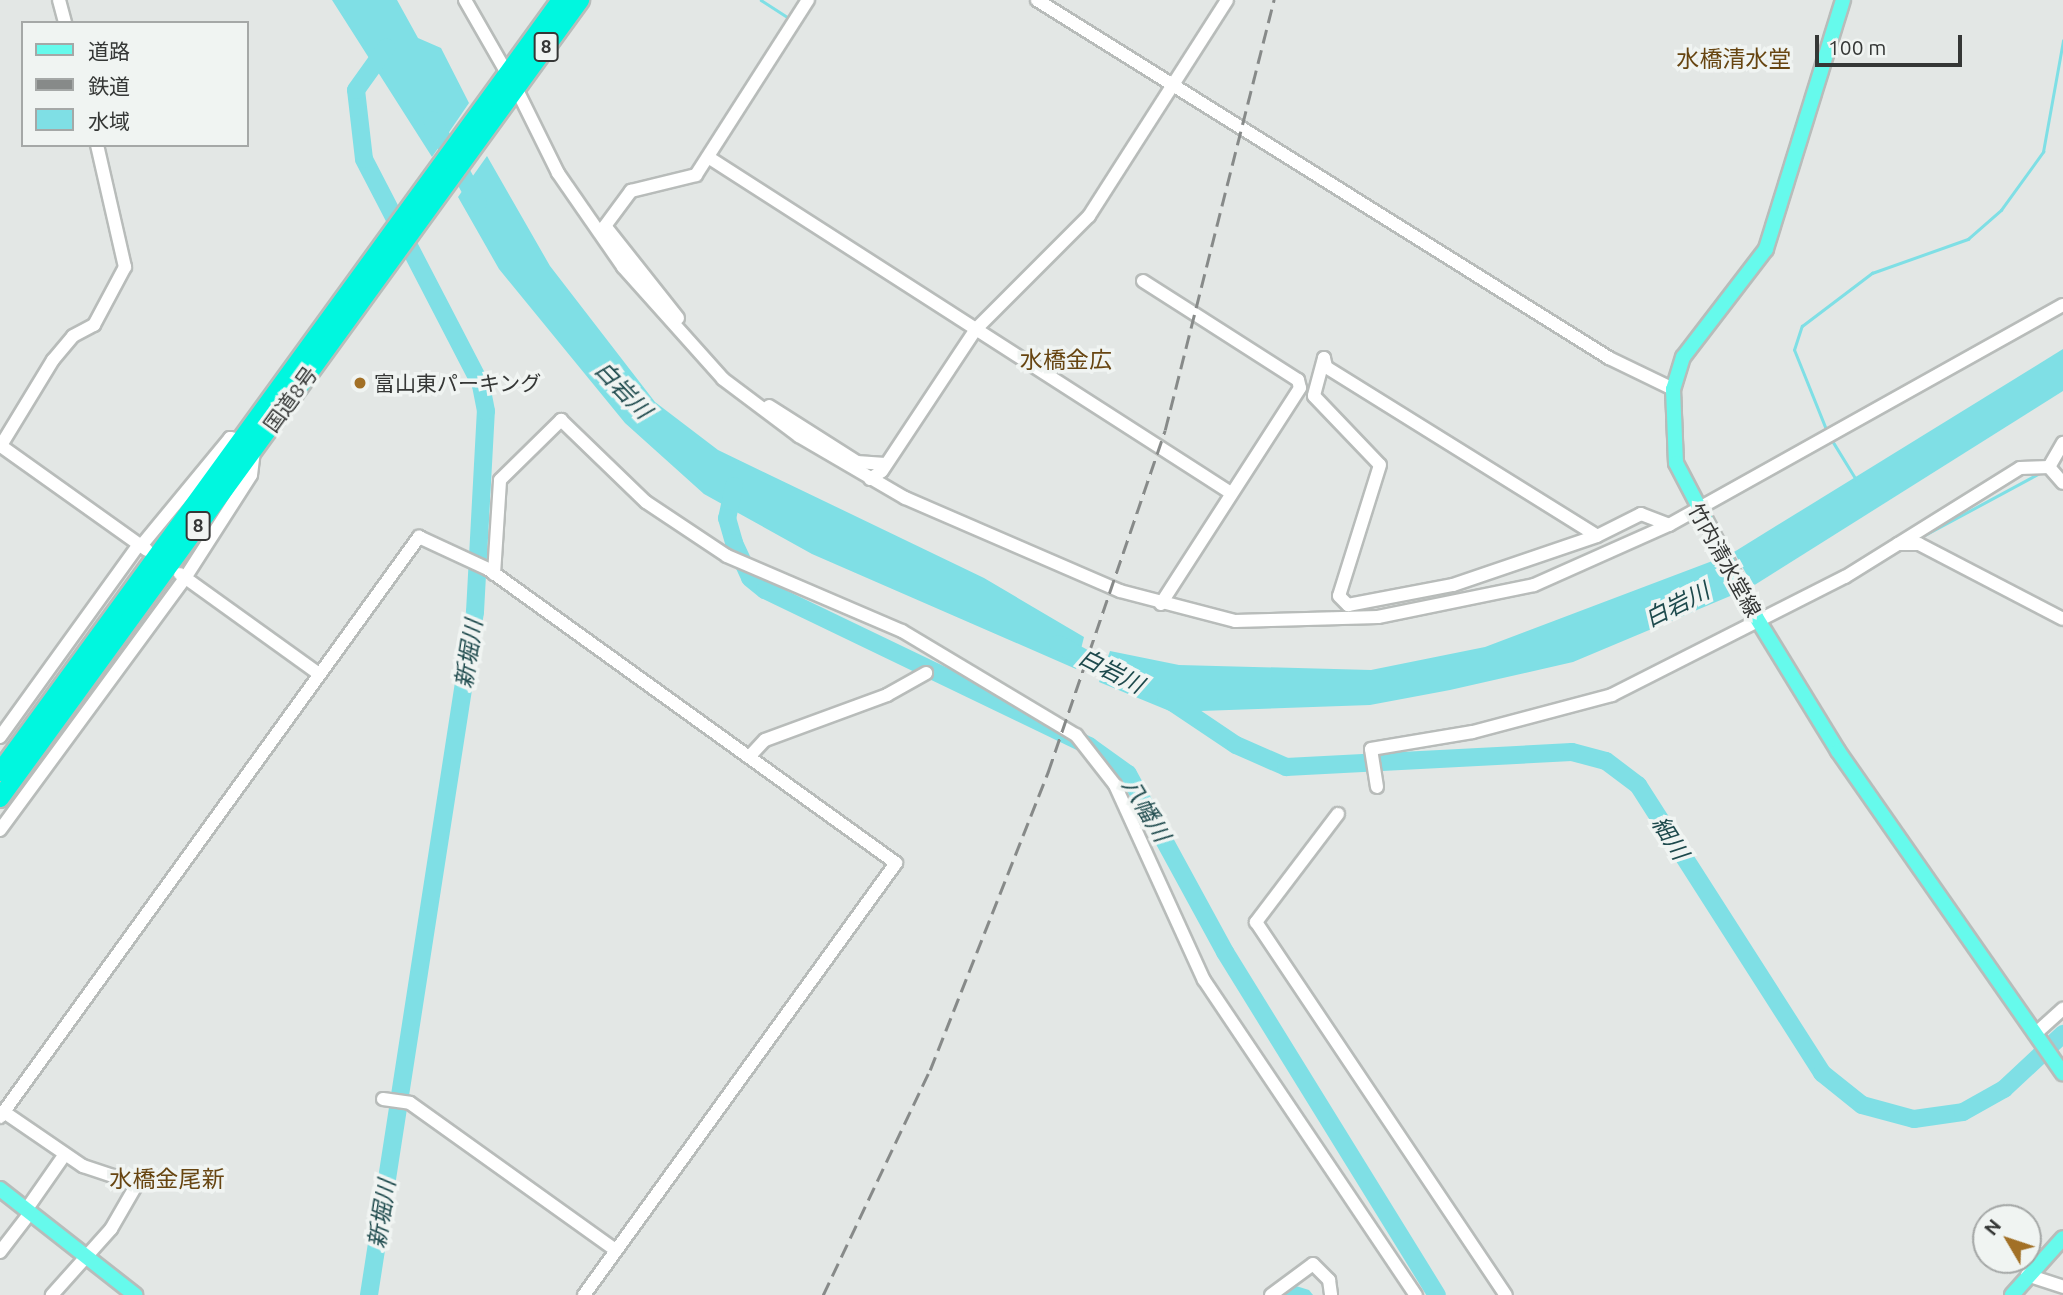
<!DOCTYPE html>
<meta charset="utf-8">
<style>
body{margin:0}
#map{position:relative;width:2063px;height:1295px;overflow:hidden;background:#e3e7e5;font-family:Ubuntu,"Noto Sans JP",sans-serif}
div>[style]{position:absolute}
.water>*{inset:0;background:#7fdfe5}
.stream>*{height:2.5px;margin:-1.25px;padding:0 1.25px;transform-origin:1.25px;border-radius:1.25px;background:#7fdfe5}
.river>*{height:18px;margin:-9px;padding:0 9px;transform-origin:9px;border-radius:9px;background:#7fdfe5}
.roads{filter:drop-shadow(2px 0 #b8bcba) drop-shadow(-2px 0 #b8bcba) drop-shadow(0 2px #b8bcba) drop-shadow(0 -2px #b8bcba)}
.minor>*{height:12px;margin:-6px;padding:0 6px;transform-origin:6px;border-radius:6px;background:#fff}
.major>*{height:14px;margin:-7px;padding:0 7px;transform-origin:7px;border-radius:7px;background:#66faec}
.highway>*{height:18px;margin:-9px;padding:0 9px;transform-origin:9px;border-radius:9px;background:#00f7df}
.rail>*{height:2.5px;margin-top:-1.25px;transform-origin:0;background:repeating-linear-gradient(90deg,#878a89 0 14px,transparent 0 21px)}
.dots>*{width:19px;height:19px;translate:-50% -50%;box-sizing:border-box;border:4px solid #f0f4f2;border-radius:50%}
span{translate:-50% -50%;white-space:nowrap;text-align:center;line-height:1.15;-webkit-text-stroke:7px #f0f4f2;paint-order:stroke}
.shield-label span{padding:2px 5px;background:#f0f4f2;border:2px solid;border-radius:5px;-webkit-text-stroke-width:0}
.shield-label{font-size:19px;color:#353736;font-weight:700}
.poi-label{font-size:21px;color:#353736}
.left{translate:0 -50%;text-align:left}
.street-label{font-size:21px;color:#353736}
.neighbourhood-label{font-size:23px;color:#674511}
.water-label{font-size:23px;color:#1d494c;font-style:italic}
.legend{position:absolute;left:21px;top:21px;width:228px;height:126px;box-sizing:border-box;background:#f0f4f2;border:2px solid #a5a8a7;margin:0;padding:9px 12px;list-style:none;font-size:21px;color:#353736}
.legend li{display:flex;align-items:center;gap:14px;height:35px}
.legend b{width:35px;border:2px solid #a5a8a7}
.north{position:absolute;left:1972px;top:1204px;width:70px;height:70px;box-sizing:border-box;background:#f0f4f2;border:2px solid #a5a8a7;border-radius:50%;rotate:309deg;font-size:19px;font-weight:700;line-height:28px;text-align:center;color:#353736}
.north::after{content:'';display:block;margin:auto;width:24px;height:32px;background:#a27026;clip-path:polygon(50% 0,100% 100%,50% 72%,0 100%)}
.scale{position:absolute;left:1815px;top:35px;width:147px;height:32px;box-sizing:border-box;border:4px solid #353736;border-top:0;padding-left:9px;font-size:21px;line-height:24px;white-space:nowrap;color:#353736;-webkit-text-stroke:5px #f0f4f2;paint-order:stroke}
</style>
<div id="map">
<div class="water">
<i style="clip-path:polygon(332px 0,397px 0,418px 38px,441px 48px,469px 103px,432px 157px)"></i>
<i style="clip-path:polygon(487px 156px,550px 266px,655px 402px,718px 450px,984px 578px,1084px 637px,1076px 669px,812px 554px,704px 494px,625px 423px,499px 269px,458px 197px)"></i>
<i style="clip-path:polygon(2063px 349px,2063px 391px,1753px 586px,1734px 552px)"></i>
<i style="clip-path:polygon(1715px 560px,1735px 594px,1573px 662px,1450px 690px,1370px 705px,1172px 712px,1099px 682px,1110px 651px,1179px 665px,1371px 670px,1485px 647px)"></i>
<i style="clip-path:polygon(1296px 1286px,1309px 1290px,1313px 1295px,1280px 1295px)"></i>
</div>
<div class="stream">
<i style="left:761px;top:0;width:31px;rotate:33deg"></i>
<i style="left:1827px;top:432px;width:88px;rotate:-111.9deg"></i>
<i style="left:1794px;top:350px;width:25px;rotate:-72deg"></i>
<i style="left:1802px;top:326px;width:88px;rotate:-37.1deg"></i>
<i style="left:1872px;top:273px;width:102px;rotate:-19.5deg"></i>
<i style="left:1968px;top:239px;width:44px;rotate:-41.3deg"></i>
<i style="left:2001px;top:210px;width:72px;rotate:-54.1deg"></i>
<i style="left:2043px;top:152px;width:113px;rotate:-79.8deg"></i>
<i style="left:1832px;top:440px;width:46px;rotate:58.4deg"></i>
<i style="left:1921px;top:537px;width:135px;rotate:-28.3deg"></i>
</div>
<div class="river">
<i style="left:432px;top:120px;width:95px;rotate:61deg"></i>
<i style="left:734px;top:486px;width:33px;rotate:102deg"></i>
<i style="left:727px;top:518px;width:26px;rotate:74deg"></i>
<i style="left:734px;top:543px;width:38px;rotate:65deg"></i>
<i style="left:750px;top:578px;width:19px;rotate:39deg"></i>
<i style="left:765px;top:590px;width:360px;rotate:25.7deg"></i>
<i style="left:1089px;top:746px;width:48px;rotate:35.7deg"></i>
<i style="left:1128px;top:774px;width:203px;rotate:61.4deg"></i>
<i style="left:1225px;top:952px;width:403px;rotate:58.3deg"></i>
<i style="left:1058px;top:644px;width:73px;rotate:28.7deg"></i>
<i style="left:1166px;top:698px;width:84px;rotate:33.9deg"></i>
<i style="left:1236px;top:745px;width:55px;rotate:23.7deg"></i>
<i style="left:1286px;top:767px;width:286px;rotate:-3deg"></i>
<i style="left:1572px;top:752px;width:35px;rotate:15deg"></i>
<i style="left:1606px;top:761px;width:40px;rotate:37deg"></i>
<i style="left:1638px;top:785px;width:342px;rotate:57.4deg"></i>
<i style="left:1822px;top:1073px;width:51px;rotate:38.7deg"></i>
<i style="left:1862px;top:1105px;width:54px;rotate:15.1deg"></i>
<i style="left:1914px;top:1119px;width:49px;rotate:-8.1deg"></i>
<i style="left:1963px;top:1112px;width:47px;rotate:-29.3deg"></i>
<i style="left:2004px;top:1089px;width:81px;rotate:-43deg"></i>
<i style="left:369px;top:1295px;width:691px;rotate:-81.18deg"></i>
<i style="left:475px;top:612px;width:201px;rotate:-86.9deg"></i>
<i style="left:486px;top:411px;width:26px;rotate:-101deg"></i>
<i style="left:481px;top:385px;width:254px;rotate:-117.4deg"></i>
<i style="left:364px;top:159px;width:69px;rotate:-96.6deg"></i>
<i style="left:356px;top:90px;width:52px;rotate:-54.5deg"></i>
</div>
<div class="roads">
<div class="minor">
<i style="left:59px;top:0;width:24px;rotate:75deg"></i>
<i style="left:465px;top:0;width:86px;rotate:60.2deg"></i>
<i style="left:1037px;top:0;width:675px;rotate:32.04deg"></i>
<i style="left:1609px;top:358px;width:71px;rotate:25.8deg"></i>
<i style="left:516px;top:88px;width:95px;rotate:63.7deg"></i>
<i style="left:558px;top:173px;width:114px;rotate:55.3deg"></i>
<i style="left:623px;top:267px;width:150px;rotate:48.2deg"></i>
<i style="left:723px;top:379px;width:95px;rotate:36.9deg"></i>
<i style="left:799px;top:436px;width:123px;rotate:30.3deg"></i>
<i style="left:905px;top:498px;width:234px;rotate:23.4deg"></i>
<i style="left:1120px;top:591px;width:119px;rotate:14.6deg"></i>
<i style="left:1235px;top:621px;width:143px;rotate:-1.6deg"></i>
<i style="left:1378px;top:617px;width:159px;rotate:-11.6deg"></i>
<i style="left:1534px;top:585px;width:148px;rotate:-24deg"></i>
<i style="left:708px;top:157px;width:622px;rotate:32.72deg"></i>
<i style="left:1143px;top:281px;width:184px;rotate:32.6deg"></i>
<i style="left:1298px;top:380px;width:8px;rotate:76deg"></i>
<i style="left:1300px;top:388px;width:257px;rotate:122.8deg"></i>
<i style="left:678px;top:318px;width:117px;rotate:-128.4deg"></i>
<i style="left:605px;top:226px;width:44px;rotate:-53.4deg"></i>
<i style="left:631px;top:191px;width:67px;rotate:-13.8deg"></i>
<i style="left:696px;top:175px;width:208px;rotate:-57.4deg"></i>
<i style="left:1324px;top:358px;width:39px;rotate:105deg"></i>
<i style="left:1314px;top:396px;width:95px;rotate:46.3deg"></i>
<i style="left:1380px;top:465px;width:137px;rotate:107.4deg"></i>
<i style="left:1339px;top:596px;width:13px;rotate:45deg"></i>
<i style="left:1348px;top:605px;width:107px;rotate:-10.8deg"></i>
<i style="left:1453px;top:585px;width:152px;rotate:-18.8deg"></i>
<i style="left:1597px;top:536px;width:49px;rotate:-26.6deg"></i>
<i style="left:1641px;top:514px;width:30px;rotate:21deg"></i>
<i style="left:1669px;top:525px;width:451px;rotate:-29.2deg"></i>
<i style="left:1324px;top:358px;width:9px;rotate:77deg"></i>
<i style="left:1326px;top:367px;width:319px;rotate:31.9deg"></i>
<i style="left:769px;top:406px;width:104px;rotate:32.5deg"></i>
<i style="left:857px;top:462px;width:28px;rotate:4deg"></i>
<i style="left:1px;top:446px;width:179px;rotate:35.5deg"></i>
<i style="left:0;top:447px;width:102px;rotate:-58.7deg"></i>
<i style="left:53px;top:360px;width:31px;rotate:-50deg"></i>
<i style="left:73px;top:336px;width:24px;rotate:-28deg"></i>
<i style="left:94px;top:325px;width:66px;rotate:-61.9deg"></i>
<i style="left:125px;top:267px;width:125px;rotate:-102.9deg"></i>
<i style="left:2049px;top:467px;width:28px;rotate:-60deg"></i>
<i style="left:2049px;top:467px;width:21px;rotate:49deg"></i>
<i style="left:870px;top:479px;width:14px;rotate:-34deg"></i>
<i style="left:882px;top:471px;width:170px;rotate:-56.5deg"></i>
<i style="left:976px;top:329px;width:160px;rotate:-45deg"></i>
<i style="left:1089px;top:216px;width:256px;rotate:-57.4deg"></i>
<i style="left:1898px;top:544px;width:21px"></i>
<i style="left:1919px;top:544px;width:162px;rotate:27.5deg"></i>
<i style="left:141px;top:546px;width:140px;rotate:-50.5deg"></i>
<i style="left:230px;top:438px;width:11px;rotate:10deg"></i>
<i style="left:180px;top:574px;width:171px;rotate:35.7deg"></i>
<i style="left:494px;top:574px;width:94px;rotate:-86.3deg"></i>
<i style="left:500px;top:480px;width:86px;rotate:-44.5deg"></i>
<i style="left:561px;top:420px;width:118px;rotate:44deg"></i>
<i style="left:646px;top:502px;width:97px;rotate:33.7deg"></i>
<i style="left:727px;top:556px;width:190px;rotate:23.2deg"></i>
<i style="left:902px;top:631px;width:203px;rotate:30.9deg"></i>
<i style="left:1076px;top:735px;width:63px;rotate:52deg"></i>
<i style="left:1115px;top:785px;width:214px;rotate:65.5deg"></i>
<i style="left:1204px;top:980px;width:380px;rotate:56.1deg"></i>
<i style="left:0;top:737px;width:238px;rotate:-54.2deg"></i>
<i style="left:749px;top:757px;width:23px;rotate:-47deg"></i>
<i style="left:765px;top:740px;width:130px;rotate:-20.2deg"></i>
<i style="left:887px;top:695px;width:45px;rotate:-29.4deg"></i>
<i style="left:1377px;top:787px;width:38px;rotate:-99deg"></i>
<i style="left:1371px;top:749px;width:103px;rotate:-9.5deg"></i>
<i style="left:1473px;top:732px;width:144px;rotate:-14.9deg"></i>
<i style="left:1612px;top:695px;width:261px;rotate:-26.9deg"></i>
<i style="left:1845px;top:577px;width:206px;rotate:-31.9deg"></i>
<i style="left:2020px;top:468px;width:29px;rotate:-2deg"></i>
<i style="left:1338px;top:814px;width:136px;rotate:127.2deg"></i>
<i style="left:1256px;top:922px;width:449px;rotate:56.2deg"></i>
<i style="left:0;top:830px;width:313px;rotate:-53.7deg"></i>
<i style="left:185px;top:578px;width:122px;rotate:-57.3deg"></i>
<i style="left:251px;top:475px;width:25px;rotate:-83deg"></i>
<i style="left:2035px;top:1034px;width:38px;rotate:-42deg"></i>
<i style="left:383px;top:1099px;width:27px;rotate:8deg"></i>
<i style="left:410px;top:1103px;width:252px;rotate:35.6deg"></i>
<i style="left:4px;top:1112px;width:96px;rotate:34.4deg"></i>
<i style="left:83px;top:1166px;width:57px;rotate:18.4deg"></i>
<i style="left:137px;top:1184px;width:52px;rotate:120deg"></i>
<i style="left:111px;top:1229px;width:89px;rotate:131.8deg"></i>
<i style="left:0;top:1117px;width:716px;rotate:-54.16deg"></i>
<i style="left:419px;top:537px;width:76px;rotate:24.9deg"></i>
<i style="left:488px;top:569px;width:503px;rotate:35.78deg"></i>
<i style="left:896px;top:863px;width:533px;rotate:125.84deg"></i>
<i style="left:26px;top:1210px;width:68px;rotate:-55.1deg"></i>
<i style="left:0;top:1252px;width:49px;rotate:-52.4deg"></i>
<i style="left:2027px;top:1275px;width:38px;rotate:18deg"></i>
<i style="left:1271px;top:1295px;width:52px;rotate:-36.4deg"></i>
<i style="left:1313px;top:1264px;width:23px;rotate:45deg"></i>
<i style="left:1329px;top:1280px;width:15px;rotate:82deg"></i>
</div>
<div class="major">
<i style="left:1843px;top:0;width:261px;rotate:107.2deg"></i>
<i style="left:1766px;top:249px;width:136px;rotate:127.5deg"></i>
<i style="left:1683px;top:357px;width:34px;rotate:107deg"></i>
<i style="left:1673px;top:389px;width:74px;rotate:87.7deg"></i>
<i style="left:1676px;top:463px;width:174px;rotate:62.5deg"></i>
<i style="left:1756px;top:617px;width:157px;rotate:58.5deg"></i>
<i style="left:1838px;top:751px;width:393px;rotate:55.1deg"></i>
<i style="left:0;top:1189px;width:172px;rotate:38.1deg"></i>
<i style="left:2012px;top:1295px;width:76px;rotate:-48.2deg"></i>
</div>
<div class="highway">
<i style="left:0;top:772px;width:954px;rotate:-53.99deg"></i>
<i style="left:0;top:798px;width:987px;rotate:-53.99deg"></i>
</div>
</div>
<div class="rail">
<i style="left:823px;top:1295px;width:249px;rotate:-64.6deg"></i>
<i style="left:930px;top:1070px;width:321px;rotate:-68.4deg"></i>
<i style="left:1048px;top:772px;width:361px;rotate:-71.1deg"></i>
<i style="left:1165px;top:430px;width:444px;rotate:-75.8deg"></i>
</div>
<div class="dots">
<i style="left:360px;top:383px;background:#a27026"></i>
</div>
<div class="shield-label">
<span style="left:546px;top:47px">8</span>
<span style="left:198px;top:526px">8</span>
</div>
<div class="poi-label">
<span class="left" style="left:374px;top:383px">富山東パーキング</span>
</div>
<div class="street-label">
<span style="left:290px;top:399px;rotate:-54deg">国道8号</span>
<span style="left:1725px;top:560px;rotate:61deg">竹内清水堂線</span>
</div>
<div class="neighbourhood-label">
<span style="left:1734px;top:59px">水橋清水堂</span>
<span style="left:1066px;top:360px">水橋金広</span>
<span style="left:167px;top:1179px">水橋金尾新</span>
</div>
<div class="water-label">
<span style="left:623px;top:390px;rotate:46deg">白岩川</span>
<span style="left:1677px;top:605px;rotate:-27deg">白岩川</span>
<span style="left:469px;top:654px;rotate:-81deg">新堀川</span>
<span style="left:1111px;top:671px;rotate:27deg">白岩川</span>
<span style="left:1146px;top:810px;rotate:59deg">八幡川</span>
<span style="left:1670px;top:838px;rotate:58deg">細川</span>
<span style="left:382px;top:1214px;rotate:-81deg">新堀川</span>
</div>
<ul class="legend">
<li><b style="height:9px;background:#66faec"></b>道路</li>
<li><b style="height:9px;background:#878a89"></b>鉄道</li>
<li><b style="height:19px;background:#7fdfe5"></b>水域</li>
</ul>
<div class="north">N</div>
<div class="scale">100 m</div>
</div>
